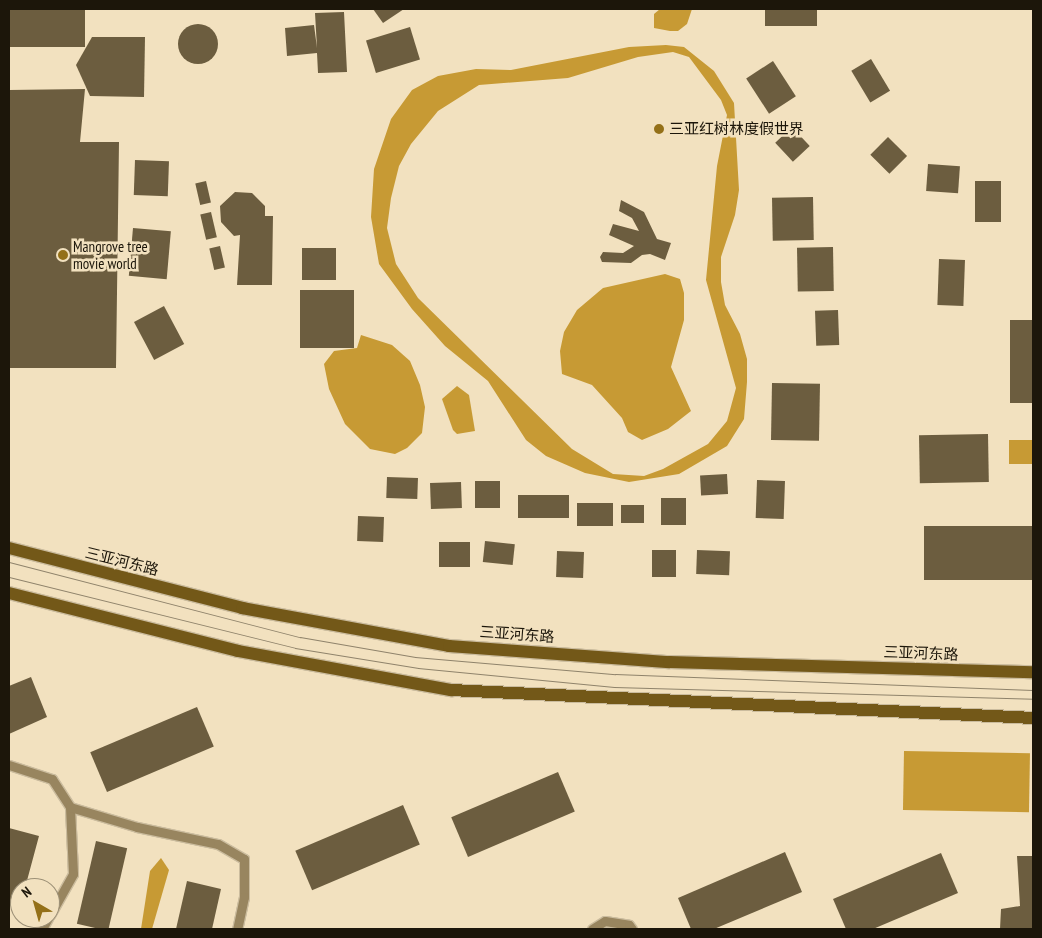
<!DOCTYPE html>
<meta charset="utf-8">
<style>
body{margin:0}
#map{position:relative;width:1042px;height:938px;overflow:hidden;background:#f2e1bf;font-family:"PT Sans Narrow","Noto Sans SC",sans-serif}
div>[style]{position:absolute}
.water>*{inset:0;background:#c79a34;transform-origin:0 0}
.building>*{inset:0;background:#6c5d3f;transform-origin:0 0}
.round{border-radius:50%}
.roads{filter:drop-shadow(1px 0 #cbbc9e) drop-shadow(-1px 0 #cbbc9e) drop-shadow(0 1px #cbbc9e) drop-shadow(0 -1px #cbbc9e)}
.lane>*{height:9px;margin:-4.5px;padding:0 4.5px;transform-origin:4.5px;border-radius:4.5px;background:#98855f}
.secondary>*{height:12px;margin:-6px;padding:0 6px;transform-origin:6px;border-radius:6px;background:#735818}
.tram>*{height:1px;margin:-0.5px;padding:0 0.5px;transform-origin:0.5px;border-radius:0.5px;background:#8f836b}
.dots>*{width:14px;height:14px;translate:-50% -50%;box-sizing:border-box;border:2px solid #f2e1bf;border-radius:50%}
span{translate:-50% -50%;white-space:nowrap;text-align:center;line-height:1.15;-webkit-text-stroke:5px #f2e1bf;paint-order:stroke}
.poi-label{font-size:15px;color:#1c160a}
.left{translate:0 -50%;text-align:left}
.street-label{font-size:15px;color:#1c160a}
.frame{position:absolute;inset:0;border:10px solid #1c160a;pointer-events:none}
.north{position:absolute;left:10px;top:878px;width:50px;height:50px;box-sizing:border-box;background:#f2e1bf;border:1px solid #9c9077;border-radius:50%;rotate:322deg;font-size:14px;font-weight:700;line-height:20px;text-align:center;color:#1c160a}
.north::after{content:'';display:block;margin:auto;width:18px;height:22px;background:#947018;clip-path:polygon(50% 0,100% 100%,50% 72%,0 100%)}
</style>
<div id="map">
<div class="water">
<i style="clip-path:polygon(660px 9px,692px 9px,687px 24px,678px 31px,670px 31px,654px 28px,654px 14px)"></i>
<i style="clip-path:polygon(evenodd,666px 45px,684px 47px,714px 71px,734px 103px,739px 190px,735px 215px,721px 257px,721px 282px,725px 305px,740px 334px,747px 359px,747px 382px,744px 419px,727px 446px,679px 474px,629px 482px,585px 473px,546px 456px,526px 440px,488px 381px,445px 346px,412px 309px,379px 264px,371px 217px,374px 169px,391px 119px,412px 90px,438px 76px,476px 69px,511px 70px,629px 47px,666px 45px,673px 52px,689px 57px,721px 100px,727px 115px,717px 166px,706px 280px,736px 388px,727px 421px,708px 444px,663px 469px,644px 476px,613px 474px,572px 449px,418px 298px,396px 264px,387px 228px,391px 198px,399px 166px,411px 144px,438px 111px,479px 85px,568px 78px,638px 57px,673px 52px)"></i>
<i style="clip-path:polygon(665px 274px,680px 279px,684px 293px,684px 320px,671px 367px,691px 411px,668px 429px,642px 440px,628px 432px,622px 418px,592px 385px,562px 374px,560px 351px,564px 332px,577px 310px,603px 288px)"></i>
<i style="clip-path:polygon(361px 335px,392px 345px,410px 361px,420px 385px,425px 407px,422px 433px,407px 448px,395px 454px,370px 449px,345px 424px,329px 389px,324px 364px,334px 351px,357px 348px)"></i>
<i style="clip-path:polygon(457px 386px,469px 395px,475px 431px,457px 434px,453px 430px,442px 399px)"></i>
<i style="left:1009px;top:440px;width:24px;height:24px"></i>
<i style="left:904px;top:751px;width:126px;height:59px;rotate:1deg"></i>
<i style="clip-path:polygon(161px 858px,169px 870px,152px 929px,141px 929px,150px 871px)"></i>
</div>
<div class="building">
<i style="left:9px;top:9px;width:76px;height:38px"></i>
<i style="clip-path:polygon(373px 9px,404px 9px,383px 23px)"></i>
<i style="left:765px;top:9px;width:52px;height:17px"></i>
<i style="clip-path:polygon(344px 12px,347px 72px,318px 73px,317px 53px,287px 56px,285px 28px,314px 25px,317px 48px,315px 13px)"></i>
<i class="round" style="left:178px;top:24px;width:40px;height:40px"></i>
<i style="left:410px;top:27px;width:34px;height:46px;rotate:73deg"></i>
<i style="clip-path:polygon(92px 37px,145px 37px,144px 97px,90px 96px,76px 65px)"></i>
<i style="left:871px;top:59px;width:37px;height:23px;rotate:59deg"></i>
<i style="left:773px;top:61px;width:42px;height:32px;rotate:57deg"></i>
<i style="clip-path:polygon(85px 89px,80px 142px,119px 142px,116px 368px,9px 368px,9px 90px)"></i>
<i style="left:792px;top:127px;width:26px;height:23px;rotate:47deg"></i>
<i style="left:888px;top:137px;width:27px;height:25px;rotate:45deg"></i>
<i style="left:135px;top:160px;width:34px;height:35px;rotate:2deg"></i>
<i style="left:928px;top:164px;width:32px;height:27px;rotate:4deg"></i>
<i style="left:206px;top:181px;width:22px;height:11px;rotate:77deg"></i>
<i style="left:975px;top:181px;width:26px;height:41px"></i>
<i style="clip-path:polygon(235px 192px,252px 193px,265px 206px,265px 216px,273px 216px,272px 285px,237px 285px,240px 235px,234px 236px,221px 222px,220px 206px)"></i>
<i style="left:813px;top:197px;width:43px;height:41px;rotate:89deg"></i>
<i style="clip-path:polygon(621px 200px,644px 212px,657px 239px,671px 243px,665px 260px,650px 254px,642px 255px,631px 263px,602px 262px,600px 257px,603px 252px,623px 253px,634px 246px,609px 235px,613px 224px,639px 231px,632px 218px,619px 211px)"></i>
<i style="left:211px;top:212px;width:26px;height:11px;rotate:77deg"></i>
<i style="left:133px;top:228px;width:38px;height:48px;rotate:5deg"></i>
<i style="left:220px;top:246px;width:22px;height:11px;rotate:77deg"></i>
<i style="left:833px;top:247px;width:44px;height:36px;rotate:89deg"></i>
<i style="left:336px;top:248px;width:32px;height:34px;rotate:90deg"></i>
<i style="left:939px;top:259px;width:26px;height:46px;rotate:2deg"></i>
<i style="left:354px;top:290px;width:58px;height:54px;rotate:90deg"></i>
<i style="left:164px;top:306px;width:43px;height:34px;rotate:62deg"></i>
<i style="left:838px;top:310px;width:35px;height:23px;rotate:88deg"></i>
<i style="left:1010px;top:320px;width:23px;height:83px"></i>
<i style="left:772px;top:383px;width:48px;height:57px;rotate:1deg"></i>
<i style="left:988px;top:434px;width:48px;height:69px;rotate:89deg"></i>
<i style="left:727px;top:474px;width:20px;height:27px;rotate:87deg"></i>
<i style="left:387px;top:477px;width:31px;height:21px;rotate:2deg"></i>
<i style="left:757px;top:480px;width:28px;height:38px;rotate:2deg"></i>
<i style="left:475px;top:481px;width:25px;height:27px"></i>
<i style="left:461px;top:482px;width:26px;height:31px;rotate:88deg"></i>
<i style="left:518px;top:495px;width:51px;height:23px"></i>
<i style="left:661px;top:498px;width:25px;height:27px"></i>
<i style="left:577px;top:503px;width:36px;height:23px"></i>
<i style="left:621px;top:505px;width:23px;height:18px"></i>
<i style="left:358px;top:516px;width:26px;height:25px;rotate:2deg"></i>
<i style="left:924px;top:526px;width:109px;height:54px"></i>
<i style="left:485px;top:541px;width:30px;height:21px;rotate:6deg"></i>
<i style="left:439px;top:542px;width:31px;height:25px"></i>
<i style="left:652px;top:550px;width:24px;height:27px"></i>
<i style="left:697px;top:550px;width:33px;height:24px;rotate:2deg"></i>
<i style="left:557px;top:551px;width:27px;height:26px;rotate:2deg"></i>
<i style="clip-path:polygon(31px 677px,47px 717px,9px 734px,9px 686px)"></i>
<i style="left:197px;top:707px;width:43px;height:116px;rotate:67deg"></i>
<i style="left:558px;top:772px;width:43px;height:116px;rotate:67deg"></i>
<i style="left:403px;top:805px;width:43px;height:117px;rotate:67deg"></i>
<i style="clip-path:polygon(9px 828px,39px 836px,25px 888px,20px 888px,20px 906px,9px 903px)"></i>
<i style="left:96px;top:841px;width:32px;height:85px;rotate:13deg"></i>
<i style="clip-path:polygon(785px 852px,802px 892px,714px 929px,691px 929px,678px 898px)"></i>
<i style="clip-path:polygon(941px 853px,958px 893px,873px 929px,846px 929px,833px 899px)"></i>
<i style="clip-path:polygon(1017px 856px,1033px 856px,1033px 929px,1000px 929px,1001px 909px,1020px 906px)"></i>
<i style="clip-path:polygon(187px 881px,221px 889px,212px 929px,176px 929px)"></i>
</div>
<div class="roads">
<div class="lane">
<i style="left:9px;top:765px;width:45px;rotate:18deg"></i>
<i style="left:52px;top:779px;width:33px;rotate:57deg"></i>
<i style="left:70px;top:807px;width:67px;rotate:87.4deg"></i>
<i style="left:73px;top:874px;width:47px;rotate:119.3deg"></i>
<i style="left:70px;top:807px;width:70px;rotate:16.6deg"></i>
<i style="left:137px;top:827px;width:83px;rotate:11.9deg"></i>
<i style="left:218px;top:844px;width:30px;rotate:30deg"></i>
<i style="left:244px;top:859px;width:38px;rotate:90deg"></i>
<i style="left:244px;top:897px;width:33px;rotate:102deg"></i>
<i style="left:42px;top:929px;width:13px;rotate:-61deg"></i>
<i style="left:592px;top:929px;width:15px;rotate:-32deg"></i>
<i style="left:605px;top:921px;width:24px;rotate:9deg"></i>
<i style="left:629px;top:925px;width:5px;rotate:53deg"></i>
</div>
<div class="secondary">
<i style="left:9px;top:548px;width:241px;rotate:14.4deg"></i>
<i style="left:242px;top:608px;width:210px;rotate:10.4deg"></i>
<i style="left:449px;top:646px;width:221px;rotate:4.2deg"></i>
<i style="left:669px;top:662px;width:364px;rotate:1.6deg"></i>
<i style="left:9px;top:593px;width:236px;rotate:14.2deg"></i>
<i style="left:238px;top:651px;width:217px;rotate:10.4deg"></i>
<i style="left:451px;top:690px;width:583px;rotate:2.75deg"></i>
</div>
</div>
<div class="tram">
<i style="left:9px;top:562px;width:301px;rotate:14.5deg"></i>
<i style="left:300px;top:637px;width:117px;rotate:9.9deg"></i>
<i style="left:415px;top:657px;width:201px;rotate:4.9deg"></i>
<i style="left:615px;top:674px;width:418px;rotate:2.2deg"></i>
<i style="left:9px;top:577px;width:295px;rotate:13.9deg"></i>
<i style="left:295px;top:648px;width:125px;rotate:9.2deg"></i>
<i style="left:418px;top:668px;width:197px;rotate:5.5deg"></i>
<i style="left:614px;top:687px;width:419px;rotate:1.6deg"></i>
</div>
<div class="dots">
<i style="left:659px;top:129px;background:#947018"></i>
<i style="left:63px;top:255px;background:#947018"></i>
</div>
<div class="poi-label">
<span class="left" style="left:669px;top:129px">三亚红树林度假世界</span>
<span class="left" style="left:73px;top:255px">Mangrove tree<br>movie world</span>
</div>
<div class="street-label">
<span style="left:122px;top:561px;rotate:14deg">三亚河东路</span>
<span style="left:517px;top:634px;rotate:4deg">三亚河东路</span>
<span style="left:921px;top:653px;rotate:2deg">三亚河东路</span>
</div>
<div class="frame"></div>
<div class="north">N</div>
</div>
